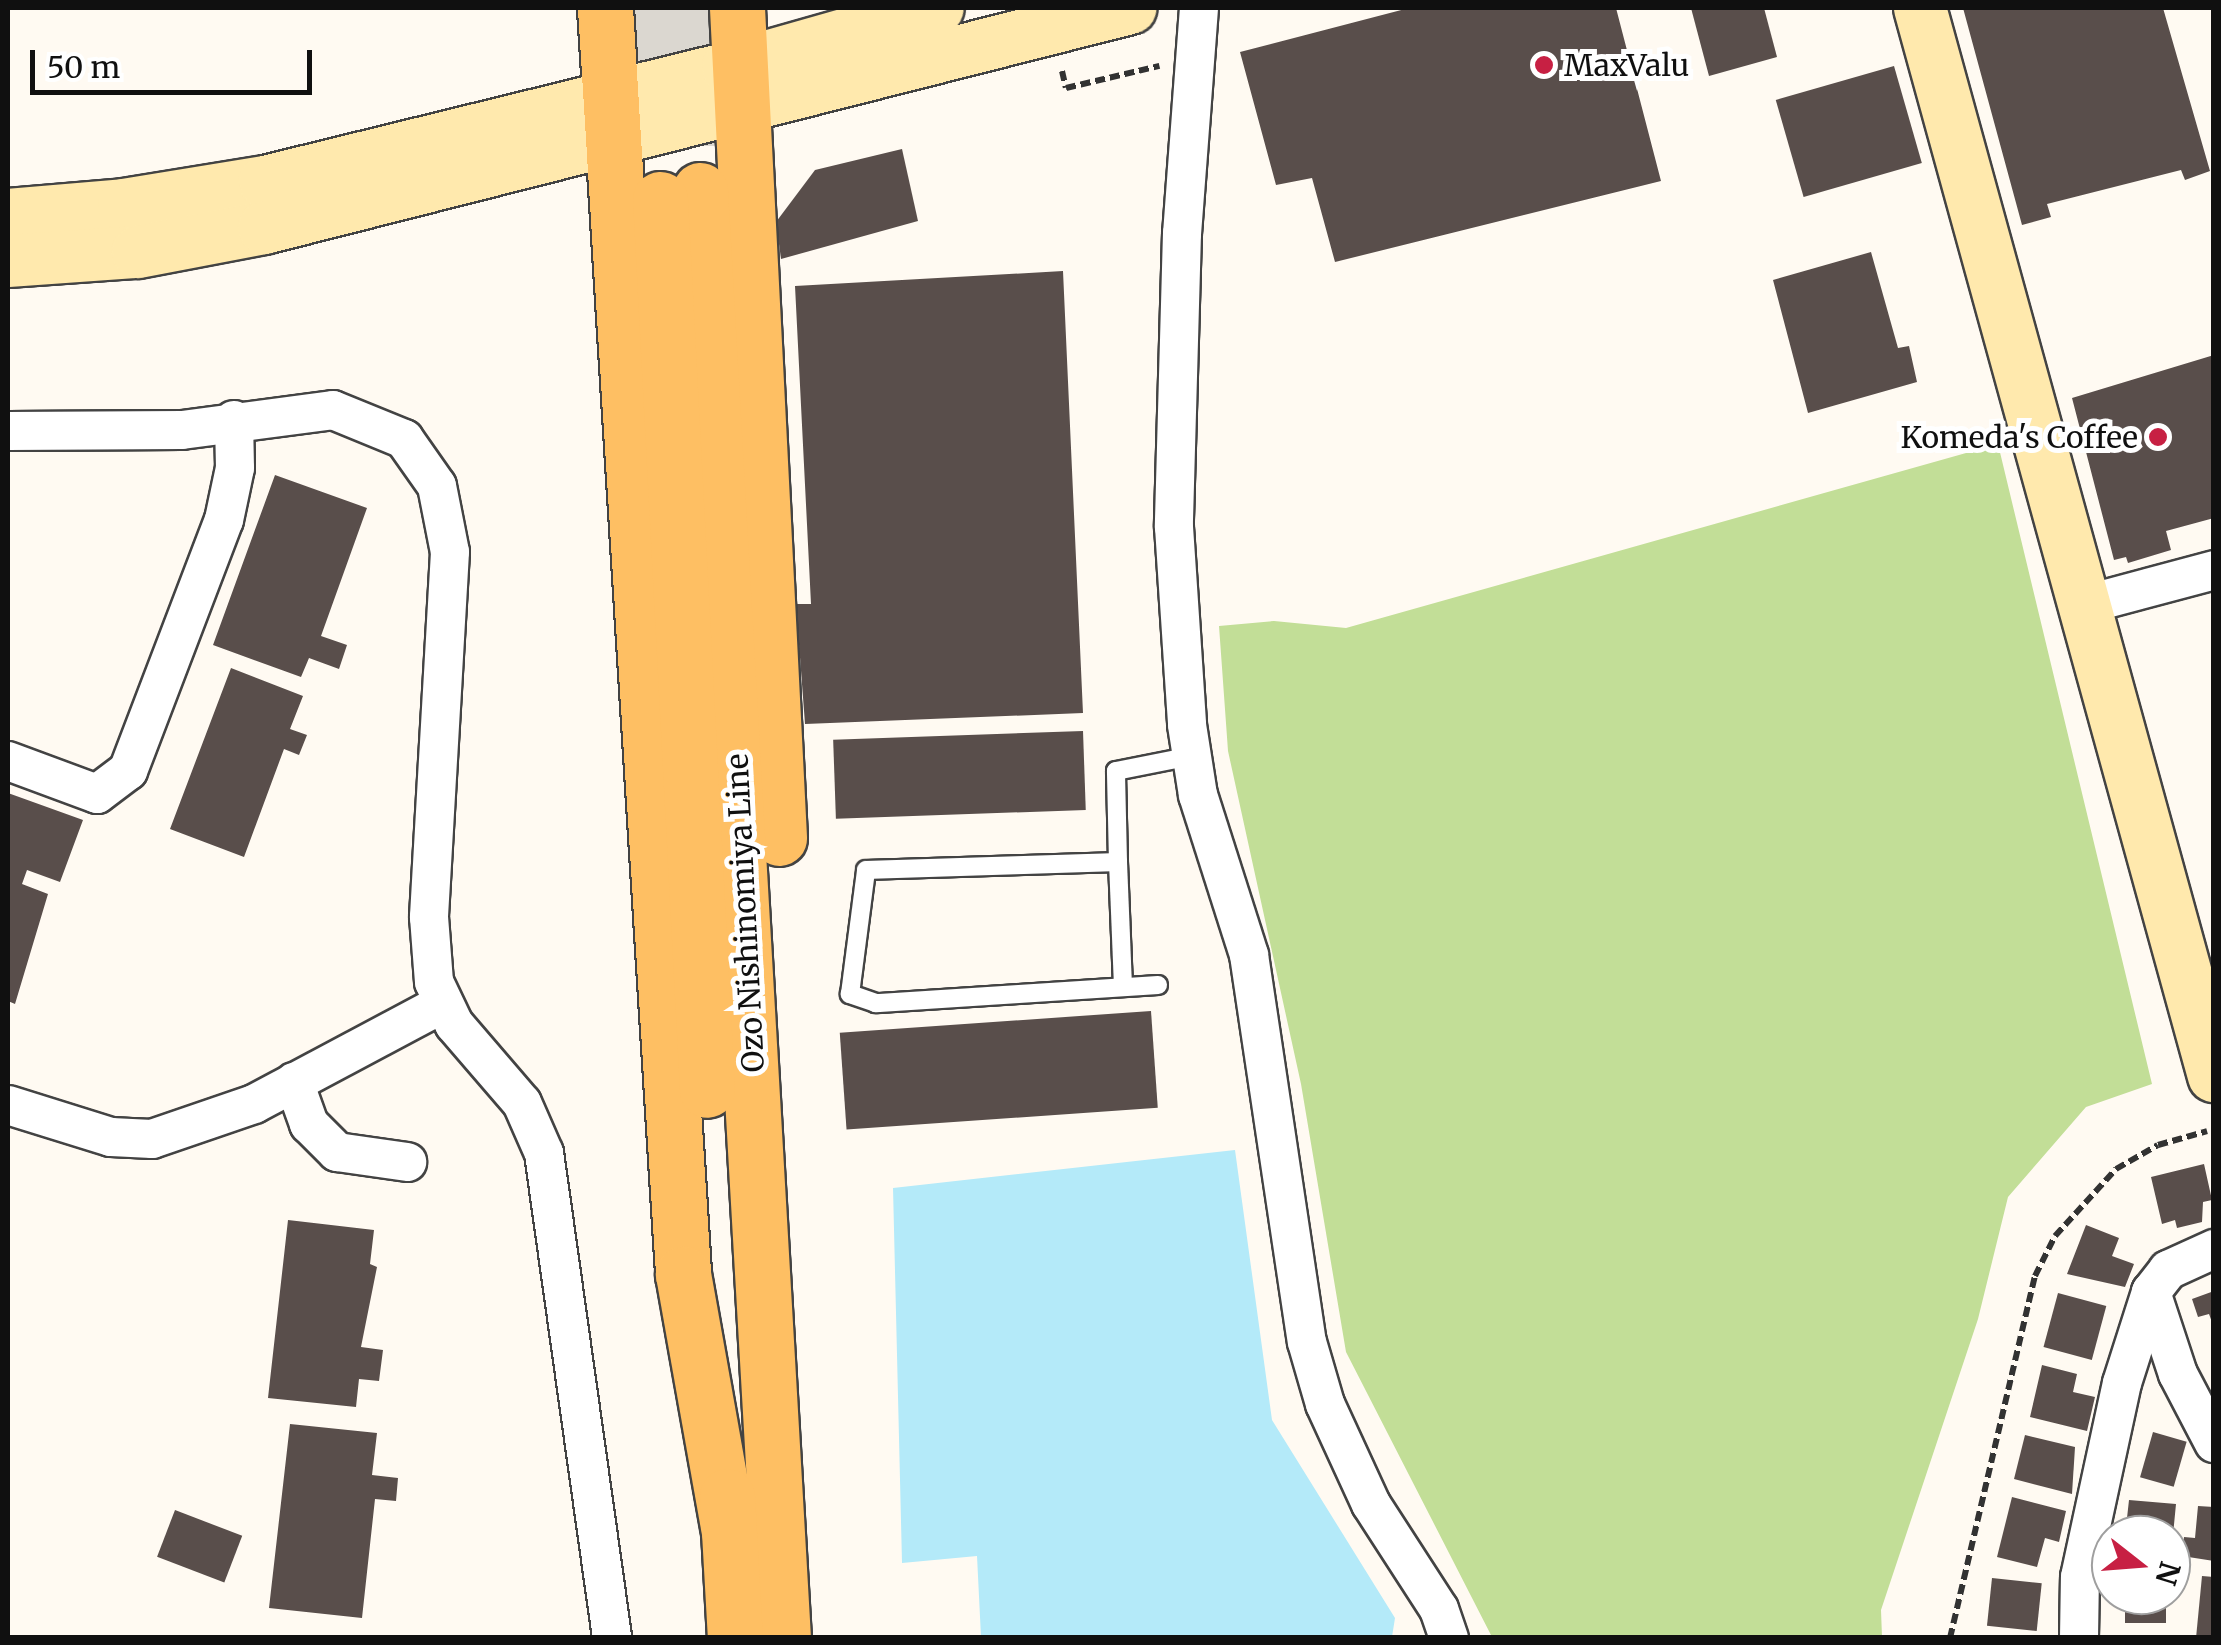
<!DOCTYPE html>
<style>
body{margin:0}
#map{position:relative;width:2221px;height:1645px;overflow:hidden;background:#fffaf2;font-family:Merriweather,serif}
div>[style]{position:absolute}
.forest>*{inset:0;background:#c2de97}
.water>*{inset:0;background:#b4eaf9}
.building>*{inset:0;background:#594e4b;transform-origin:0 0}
.primary-tunnel>*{height:55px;margin-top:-27.5px;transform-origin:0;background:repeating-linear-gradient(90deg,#dbd7d0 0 55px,transparent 0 83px)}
.path>*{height:6px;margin-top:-3px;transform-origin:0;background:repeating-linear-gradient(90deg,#323232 0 10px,transparent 0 15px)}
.roads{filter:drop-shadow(2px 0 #434343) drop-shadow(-2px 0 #434343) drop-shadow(0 2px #434343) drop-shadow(0 -2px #434343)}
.lane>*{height:18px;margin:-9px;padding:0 9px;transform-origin:9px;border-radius:9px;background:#fff}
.street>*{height:38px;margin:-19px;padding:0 19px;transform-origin:19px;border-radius:19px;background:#fff}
.secondary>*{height:52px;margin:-26px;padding:0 26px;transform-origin:26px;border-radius:26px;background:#ffe9ad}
.primary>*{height:55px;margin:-27.5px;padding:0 27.5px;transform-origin:27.5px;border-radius:27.5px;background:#febf63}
.dots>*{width:28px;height:28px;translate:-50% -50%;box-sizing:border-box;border:5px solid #fff;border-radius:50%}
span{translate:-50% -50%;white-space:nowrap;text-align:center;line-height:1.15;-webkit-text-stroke:10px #fff;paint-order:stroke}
.poi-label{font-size:30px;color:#101010}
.left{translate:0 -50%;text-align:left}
.right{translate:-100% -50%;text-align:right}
.street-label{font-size:30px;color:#101010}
.frame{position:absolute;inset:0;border:10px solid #101010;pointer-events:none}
.north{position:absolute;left:2091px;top:1515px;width:100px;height:100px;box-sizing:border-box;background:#fff;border:2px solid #9f9f9f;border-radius:50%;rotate:107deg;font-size:28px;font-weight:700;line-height:40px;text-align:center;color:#101010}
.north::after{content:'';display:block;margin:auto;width:35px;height:45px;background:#c72043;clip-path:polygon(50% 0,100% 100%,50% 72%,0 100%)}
.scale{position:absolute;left:30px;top:50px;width:282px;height:45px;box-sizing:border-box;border:5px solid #101010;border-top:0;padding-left:12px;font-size:30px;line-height:35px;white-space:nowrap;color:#101010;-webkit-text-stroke:8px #fff;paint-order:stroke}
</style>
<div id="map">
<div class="forest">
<i style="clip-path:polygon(1998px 444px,2152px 1084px,2086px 1107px,2008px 1197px,1978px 1319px,1881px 1610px,1882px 1637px,1492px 1637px,1346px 1352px,1301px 1084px,1228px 751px,1219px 626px,1274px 621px,1346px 628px)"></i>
</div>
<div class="water">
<i style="clip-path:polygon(1235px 1150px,1272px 1420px,1395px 1618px,1392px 1637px,981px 1637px,977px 1556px,902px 1563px,893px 1188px)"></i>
</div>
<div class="building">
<i style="clip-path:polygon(1409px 8px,1616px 8px,1661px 181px,1335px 262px,1312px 178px,1276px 185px,1240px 52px)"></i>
<i style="clip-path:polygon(1691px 8px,1764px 8px,1777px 57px,1709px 76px)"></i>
<i style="clip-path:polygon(1963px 8px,2163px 8px,2210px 171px,2185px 180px,2181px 170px,2047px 204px,2051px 217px,2022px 225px)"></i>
<i style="left:1894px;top:66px;width:101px;height:123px;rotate:74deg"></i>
<i style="clip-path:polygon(902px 149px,918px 221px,781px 259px,776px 222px,815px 170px)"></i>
<i style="clip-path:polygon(1871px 252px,1898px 348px,1909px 346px,1917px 382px,1808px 413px,1773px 280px)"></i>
<i style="clip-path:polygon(1063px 271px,1083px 713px,805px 724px,796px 604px,811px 604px,795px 286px)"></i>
<i style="clip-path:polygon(2214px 355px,2214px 518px,2166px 531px,2171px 550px,2128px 563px,2126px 557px,2114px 560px,2072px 398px)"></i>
<i style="clip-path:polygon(275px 475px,367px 508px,321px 636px,347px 645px,339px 669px,309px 658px,301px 677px,213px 645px)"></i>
<i style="clip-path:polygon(231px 668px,303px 696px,290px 729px,307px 735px,299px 755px,284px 749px,244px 857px,170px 829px)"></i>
<i style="left:1083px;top:731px;width:79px;height:250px;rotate:88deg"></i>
<i style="clip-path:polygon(8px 793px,83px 820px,60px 882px,27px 870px,22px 884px,48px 894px,15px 1004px,8px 1001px)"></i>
<i style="left:1151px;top:1011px;width:97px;height:312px;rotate:86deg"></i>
<i style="clip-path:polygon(2204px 1164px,2212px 1200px,2203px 1202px,2202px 1222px,2177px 1228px,2175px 1220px,2162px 1224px,2151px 1177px)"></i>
<i style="clip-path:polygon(288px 1220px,374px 1230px,370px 1264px,377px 1267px,361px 1347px,383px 1350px,379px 1381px,359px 1379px,356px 1407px,268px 1398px)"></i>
<i style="clip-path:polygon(2086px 1225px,2119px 1238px,2112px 1256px,2134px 1264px,2125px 1287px,2067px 1274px)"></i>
<i style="clip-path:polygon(2214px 1291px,2214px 1325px,2213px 1325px,2209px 1314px,2198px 1317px,2192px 1299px)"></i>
<i style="left:2058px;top:1293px;width:50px;height:56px;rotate:15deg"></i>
<i style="clip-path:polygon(2042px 1365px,2077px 1374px,2073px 1392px,2095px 1397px,2087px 1431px,2030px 1417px)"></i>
<i style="clip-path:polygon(290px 1424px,377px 1433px,372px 1475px,398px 1478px,396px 1501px,375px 1499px,362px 1618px,269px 1608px)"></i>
<i style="left:2153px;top:1432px;width:35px;height:47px;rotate:16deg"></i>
<i style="clip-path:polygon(2025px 1435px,2075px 1447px,2072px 1494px,2014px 1479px)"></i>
<i style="clip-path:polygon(2012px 1497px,2066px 1511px,2059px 1542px,2045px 1538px,2037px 1567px,1997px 1557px)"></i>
<i style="clip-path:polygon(2129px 1500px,2176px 1504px,2173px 1535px,2140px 1535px,2140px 1529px,2126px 1527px)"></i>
<i style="clip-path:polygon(2198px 1506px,2214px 1507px,2214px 1561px,2182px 1556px,2184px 1537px,2195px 1538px)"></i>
<i style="left:175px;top:1510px;width:72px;height:50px;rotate:21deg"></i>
<i style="clip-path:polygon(2202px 1576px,2214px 1577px,2214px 1638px,2196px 1638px)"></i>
<i style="left:1992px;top:1578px;width:50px;height:48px;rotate:6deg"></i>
<i style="left:2125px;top:1595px;width:41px;height:28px"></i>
</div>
<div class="primary-tunnel">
<i style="left:650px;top:8px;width:191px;rotate:87deg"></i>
<i style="left:691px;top:8px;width:182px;rotate:87.2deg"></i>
</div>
<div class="path">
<i style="left:1062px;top:71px;width:17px;rotate:77deg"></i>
<i style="left:1066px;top:88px;width:96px;rotate:-13.3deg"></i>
<i style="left:1950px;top:1638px;width:372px;rotate:-76.8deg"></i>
<i style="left:2035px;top:1276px;width:45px;rotate:-63.4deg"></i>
<i style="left:2055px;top:1236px;width:91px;rotate:-47.7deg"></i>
<i style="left:2116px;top:1169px;width:48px;rotate:-29.7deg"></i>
<i style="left:2158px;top:1145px;width:51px;rotate:-15.9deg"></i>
</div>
<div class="roads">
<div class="lane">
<i style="left:1118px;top:862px;width:124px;rotate:87.7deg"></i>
<i style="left:1158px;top:985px;width:283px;rotate:176.3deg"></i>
<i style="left:876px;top:1003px;width:28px;rotate:-161deg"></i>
<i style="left:850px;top:994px;width:125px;rotate:-82.6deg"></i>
<i style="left:866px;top:870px;width:252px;rotate:-1.8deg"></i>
<i style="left:1118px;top:862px;width:91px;rotate:-91.3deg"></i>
<i style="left:1116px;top:771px;width:77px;rotate:-11.2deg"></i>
</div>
<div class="street">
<i style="left:1199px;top:8px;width:226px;rotate:94.3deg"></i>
<i style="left:1182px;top:233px;width:294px;rotate:91.6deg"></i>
<i style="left:1174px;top:527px;width:198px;rotate:86.2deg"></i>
<i style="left:1187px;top:725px;width:71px;rotate:81.1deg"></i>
<i style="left:1198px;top:795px;width:168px;rotate:72.3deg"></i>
<i style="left:1249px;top:955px;width:391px;rotate:81.5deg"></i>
<i style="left:1307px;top:1342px;width:65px;rotate:73.8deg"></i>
<i style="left:1325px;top:1404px;width:110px;rotate:65.3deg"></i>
<i style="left:1371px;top:1504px;width:125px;rotate:57.1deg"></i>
<i style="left:1439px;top:1609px;width:31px;rotate:71deg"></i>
<i style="left:8px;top:431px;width:174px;rotate:-0.3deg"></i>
<i style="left:182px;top:430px;width:152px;rotate:-7.5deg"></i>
<i style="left:333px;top:410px;width:77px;rotate:22.2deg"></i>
<i style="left:404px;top:439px;width:57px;rotate:54.9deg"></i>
<i style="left:437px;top:486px;width:67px;rotate:78.9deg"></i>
<i style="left:450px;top:552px;width:366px;rotate:93.3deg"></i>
<i style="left:429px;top:917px;width:65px;rotate:85.6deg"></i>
<i style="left:434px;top:982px;width:47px;rotate:64.5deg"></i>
<i style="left:454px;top:1024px;width:104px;rotate:49.3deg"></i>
<i style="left:522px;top:1103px;width:55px;rotate:66.3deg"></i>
<i style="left:544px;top:1153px;width:490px;rotate:82deg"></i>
<i style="left:2080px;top:606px;width:139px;rotate:-15deg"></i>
<i style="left:8px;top:761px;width:95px;rotate:20.3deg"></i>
<i style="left:97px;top:794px;width:39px;rotate:-37deg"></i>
<i style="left:128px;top:771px;width:269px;rotate:-69.1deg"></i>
<i style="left:224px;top:520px;width:53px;rotate:-78.1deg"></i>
<i style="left:235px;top:468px;width:48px;rotate:-91.2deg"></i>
<i style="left:294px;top:1082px;width:45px;rotate:70.3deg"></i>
<i style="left:309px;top:1124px;width:40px;rotate:45deg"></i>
<i style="left:337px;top:1152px;width:71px;rotate:8.1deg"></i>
<i style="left:8px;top:1105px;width:108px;rotate:17.3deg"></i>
<i style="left:111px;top:1137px;width:41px;rotate:2.8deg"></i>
<i style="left:152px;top:1139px;width:108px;rotate:-18.9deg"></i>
<i style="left:254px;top:1104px;width:213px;rotate:-28deg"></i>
<i style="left:2151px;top:1292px;width:86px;rotate:71.8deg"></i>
<i style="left:2178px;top:1374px;width:78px;rotate:62.4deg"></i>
<i style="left:2079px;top:1638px;width:61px;rotate:-89.1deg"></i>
<i style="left:2080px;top:1577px;width:198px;rotate:-77.8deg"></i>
<i style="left:2122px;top:1383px;width:96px;rotate:-72.3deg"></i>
<i style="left:2151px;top:1292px;width:28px;rotate:-52deg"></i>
<i style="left:2168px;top:1270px;width:51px;rotate:-24.5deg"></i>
</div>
<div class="secondary">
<i style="left:1920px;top:8px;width:1108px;rotate:74.61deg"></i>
<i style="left:8px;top:215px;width:116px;rotate:-4.9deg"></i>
<i style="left:124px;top:205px;width:143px;rotate:-9.3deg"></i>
<i style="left:265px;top:182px;width:477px;rotate:-13.8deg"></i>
<i style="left:728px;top:68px;width:218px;rotate:-15.9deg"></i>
<i style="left:8px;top:261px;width:130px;rotate:-4deg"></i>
<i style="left:138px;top:252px;width:128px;rotate:-10.8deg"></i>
<i style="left:264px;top:228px;width:894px;rotate:-14.25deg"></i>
</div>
<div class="primary">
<i style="left:605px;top:8px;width:1268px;rotate:86.47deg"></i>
<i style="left:683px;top:1274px;width:261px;rotate:79.9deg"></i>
<i style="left:737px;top:8px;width:831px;rotate:87.1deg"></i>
<i style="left:700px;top:190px;width:1450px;rotate:86.72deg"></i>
<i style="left:660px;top:199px;width:892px;rotate:86.98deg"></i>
<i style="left:727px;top:1496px;width:142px;rotate:86.8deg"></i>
</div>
</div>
<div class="dots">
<i style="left:1544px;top:65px;background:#c72043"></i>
<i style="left:2158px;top:437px;background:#c72043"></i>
</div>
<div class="poi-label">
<span class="left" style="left:1564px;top:65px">MaxValu</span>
<span class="right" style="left:2138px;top:437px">Komeda's Coffee</span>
</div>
<div class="street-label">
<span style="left:745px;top:913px;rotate:-93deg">Ozo Nishinomiya Line</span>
</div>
<div class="frame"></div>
<div class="north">N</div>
<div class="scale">50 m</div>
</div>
